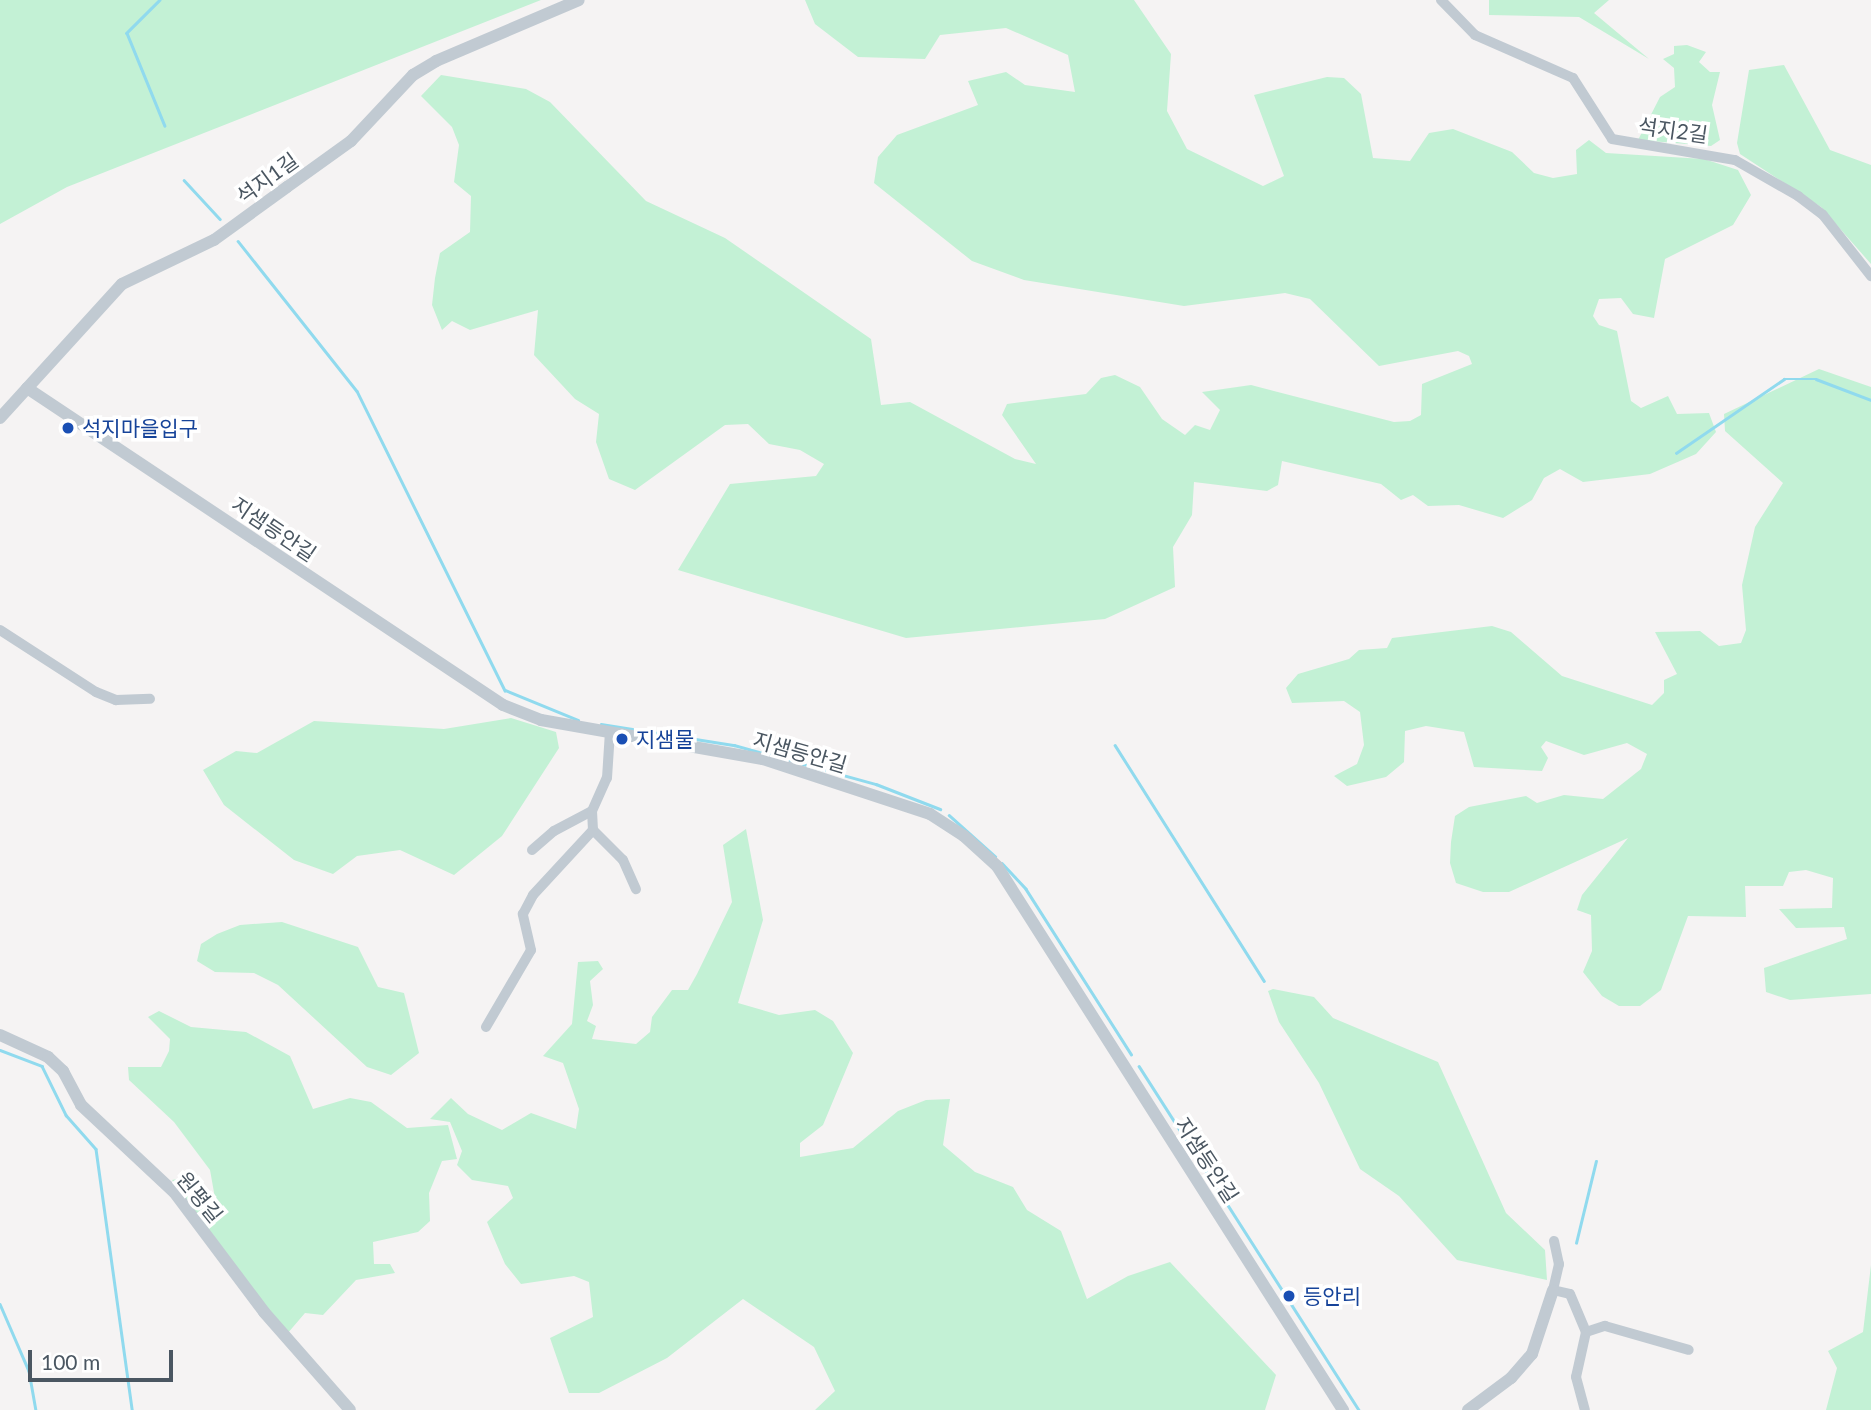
<!DOCTYPE html>
<meta charset="utf-8">
<style>
body{margin:0}
#map{position:relative;width:1871px;height:1410px;overflow:hidden;background:#f5f3f3;font-family:Lato,"Noto Sans KR",sans-serif}
div>[style]{position:absolute}
.green>*{inset:0;background:#c3f1d5}
.stream>*{height:2.5px;margin:-1.25px;padding:0 1.25px;transform-origin:1.25px;border-radius:1.25px;background:#90daee}
.minor>*{height:10px;margin:-5px;padding:0 5px;transform-origin:5px;border-radius:5px;background:#c1cad2}
.tertiary>*{height:12px;margin:-6px;padding:0 6px;transform-origin:6px;border-radius:6px;background:#c1cad2}
.dots>*{width:19px;height:19px;translate:-50% -50%;box-sizing:border-box;border:4px solid #fff;border-radius:50%}
span{translate:-50% -50%;white-space:nowrap;text-align:center;line-height:1.15;-webkit-text-stroke:7px #fff;paint-order:stroke}
.street-label{font-size:21px;color:#4a5661}
.transit-label{font-size:21px;color:#164399}
.left{translate:0 -50%;text-align:left}
.scale{position:absolute;left:28px;top:1350px;width:145px;height:32px;box-sizing:border-box;border:4px solid #4a5661;border-top:0;padding-left:9px;font-size:21px;line-height:24px;white-space:nowrap;color:#4a5661;-webkit-text-stroke:5px #fff;paint-order:stroke}
</style>
<div id="map">
<div class="green">
<i style="clip-path:polygon(0 0,541px 0,67px 187px,0 224px)"></i>
<i style="clip-path:polygon(805px 0,1134px 0,1171px 54px,1167px 111px,1187px 149px,1263px 186px,1284px 176px,1254px 95px,1327px 77px,1344px 78px,1361px 94px,1373px 158px,1410px 161px,1429px 133px,1453px 129px,1512px 152px,1534px 173px,1553px 178px,1577px 174px,1576px 150px,1589px 140px,1606px 153px,1704px 159px,1738px 170px,1751px 195px,1733px 225px,1665px 259px,1654px 318px,1633px 314px,1621px 298px,1599px 299px,1593px 316px,1599px 325px,1617px 331px,1631px 401px,1641px 408px,1668px 396px,1677px 414px,1709px 413px,1716px 432px,1696px 454px,1650px 474px,1583px 482px,1560px 469px,1544px 478px,1532px 500px,1503px 518px,1459px 505px,1428px 506px,1413px 495px,1401px 500px,1381px 484px,1282px 461px,1278px 485px,1267px 491px,1194px 482px,1192px 515px,1173px 547px,1175px 587px,1105px 619px,906px 638px,678px 570px,730px 484px,816px 476px,824px 464px,800px 450px,769px 444px,748px 424px,725px 425px,635px 490px,609px 479px,596px 442px,599px 414px,575px 399px,534px 355px,538px 310px,470px 330px,452px 321px,442px 330px,432px 305px,435px 278px,440px 253px,470px 232px,471px 196px,454px 182px,459px 145px,452px 127px,421px 96px,441px 75px,526px 89px,550px 102px,646px 201px,725px 238px,871px 339px,881px 405px,910px 402px,1015px 459px,1036px 464px,1002px 415px,1007px 404px,1086px 394px,1101px 378px,1115px 375px,1140px 387px,1162px 419px,1185px 435px,1195px 425px,1210px 430px,1220px 410px,1202px 392px,1251px 385px,1394px 422px,1410px 421px,1421px 415px,1422px 384px,1472px 364px,1469px 356px,1458px 351px,1379px 366px,1310px 299px,1285px 293px,1184px 306px,1024px 280px,972px 261px,874px 183px,878px 157px,897px 135px,978px 105px,968px 81px,1006px 72px,1025px 85px,1075px 92px,1068px 55px,1006px 28px,940px 35px,925px 59px,858px 57px,815px 24px)"></i>
<i style="clip-path:polygon(1489px 0,1609px 0,1594px 13px,1649px 59px,1579px 17px,1489px 15px)"></i>
<i style="clip-path:polygon(1687px 45px,1706px 52px,1699px 62px,1710px 72px,1720px 72px,1712px 105px,1720px 140px,1711px 146px,1638px 140px,1660px 97px,1675px 87px,1674px 68px,1663px 59px,1674px 54px,1674px 46px)"></i>
<i style="clip-path:polygon(1784px 65px,1830px 150px,1871px 165px,1871px 264px,1821px 207px,1740px 154px,1737px 143px,1749px 70px)"></i>
<i style="clip-path:polygon(1819px 369px,1871px 387px,1871px 994px,1790px 1000px,1766px 992px,1764px 968px,1847px 939px,1844px 927px,1796px 928px,1779px 909px,1832px 908px,1833px 878px,1806px 870px,1789px 872px,1783px 886px,1745px 886px,1746px 917px,1688px 916px,1661px 990px,1640px 1006px,1619px 1006px,1602px 996px,1583px 972px,1592px 951px,1591px 915px,1577px 910px,1582px 895px,1628px 838px,1509px 892px,1483px 892px,1456px 883px,1450px 863px,1451px 842px,1455px 816px,1469px 807px,1526px 796px,1537px 803px,1564px 795px,1603px 799px,1641px 769px,1647px 754px,1627px 743px,1584px 755px,1546px 741px,1541px 747px,1548px 758px,1542px 771px,1474px 767px,1464px 732px,1426px 726px,1405px 731px,1404px 762px,1386px 777px,1347px 786px,1334px 776px,1357px 764px,1364px 745px,1360px 712px,1344px 701px,1292px 703px,1286px 688px,1298px 674px,1349px 659px,1359px 650px,1387px 648px,1392px 638px,1492px 626px,1511px 632px,1562px 676px,1652px 705px,1664px 693px,1664px 680px,1677px 674px,1655px 632px,1700px 631px,1719px 646px,1741px 643px,1746px 630px,1742px 585px,1755px 527px,1783px 483px,1725px 431px,1724px 414px)"></i>
<i style="clip-path:polygon(511px 718px,556px 732px,559px 748px,502px 836px,454px 875px,400px 850px,357px 856px,333px 874px,294px 860px,224px 805px,203px 770px,236px 751px,257px 753px,314px 721px,444px 729px)"></i>
<i style="clip-path:polygon(746px 829px,763px 920px,738px 1003px,779px 1015px,815px 1010px,833px 1021px,853px 1053px,823px 1125px,800px 1143px,800px 1157px,853px 1148px,898px 1111px,926px 1100px,950px 1099px,943px 1145px,975px 1172px,1013px 1187px,1027px 1210px,1061px 1231px,1087px 1299px,1128px 1276px,1170px 1262px,1276px 1375px,1265px 1410px,815px 1410px,835px 1391px,814px 1347px,743px 1299px,667px 1358px,599px 1393px,569px 1393px,550px 1338px,593px 1317px,589px 1282px,574px 1276px,521px 1284px,505px 1264px,487px 1222px,513px 1198px,508px 1186px,472px 1180px,457px 1165px,462px 1151px,450px 1122px,430px 1119px,451px 1098px,468px 1114px,502px 1130px,531px 1113px,576px 1129px,579px 1109px,563px 1063px,543px 1056px,572px 1024px,578px 962px,598px 961px,603px 969px,590px 981px,593px 1005px,587px 1021px,596px 1026px,592px 1039px,636px 1044px,650px 1032px,652px 1017px,672px 990px,688px 990px,697px 974px,732px 902px,723px 845px)"></i>
<i style="clip-path:polygon(282px 922px,358px 947px,378px 987px,404px 993px,419px 1053px,391px 1075px,367px 1067px,278px 985px,254px 973px,215px 972px,197px 961px,201px 944px,217px 934px,240px 925px)"></i>
<i style="clip-path:polygon(1273px 989px,1314px 997px,1333px 1018px,1438px 1062px,1506px 1213px,1545px 1250px,1547px 1280px,1457px 1260px,1399px 1196px,1360px 1169px,1319px 1083px,1279px 1022px,1268px 991px)"></i>
<i style="clip-path:polygon(159px 1011px,191px 1027px,246px 1032px,290px 1056px,313px 1109px,350px 1098px,371px 1102px,407px 1128px,448px 1125px,457px 1159px,442px 1161px,429px 1193px,430px 1221px,418px 1232px,373px 1242px,374px 1264px,390px 1264px,395px 1273px,356px 1280px,323px 1315px,305px 1313px,287px 1334px,172px 1180px,189px 1177px,210px 1205px,215px 1198px,210px 1170px,174px 1122px,129px 1080px,128px 1067px,161px 1067px,169px 1051px,170px 1039px,148px 1017px)"></i>
<i style="clip-path:polygon(1871px 1265px,1871px 1410px,1826px 1410px,1837px 1368px,1828px 1351px,1863px 1332px)"></i>
</div>
<div class="stream">
<i style="left:160px;top:0;width:47px;rotate:135deg"></i>
<i style="left:127px;top:33px;width:100px;rotate:67.8deg"></i>
<i style="left:184px;top:180px;width:53px;rotate:47.3deg"></i>
<i style="left:238px;top:241px;width:191px;rotate:51.6deg"></i>
<i style="left:357px;top:391px;width:334px;rotate:63.7deg"></i>
<i style="left:505px;top:690px;width:79px;rotate:22.3deg"></i>
<i style="left:1676px;top:453px;width:131px;rotate:-34.4deg"></i>
<i style="left:1784px;top:379px;width:32px"></i>
<i style="left:1816px;top:379px;width:59px;rotate:20.9deg"></i>
<i style="left:601px;top:724px;width:135px;rotate:9deg"></i>
<i style="left:734px;top:745px;width:147px;rotate:15.4deg"></i>
<i style="left:876px;top:784px;width:69px;rotate:21.3deg"></i>
<i style="left:1115px;top:745px;width:279px;rotate:57.7deg"></i>
<i style="left:949px;top:815px;width:62px;rotate:41.7deg"></i>
<i style="left:1002px;top:863px;width:35px;rotate:47deg"></i>
<i style="left:1026px;top:889px;width:196px;rotate:57.5deg"></i>
<i style="left:0;top:1050px;width:45px;rotate:20.9deg"></i>
<i style="left:42px;top:1066px;width:55px;rotate:63.9deg"></i>
<i style="left:66px;top:1115px;width:45px;rotate:48.6deg"></i>
<i style="left:96px;top:1149px;width:263px;rotate:82.1deg"></i>
<i style="left:1139px;top:1066px;width:408px;rotate:57.4deg"></i>
<i style="left:1576px;top:1243px;width:84px;rotate:-76.3deg"></i>
<i style="left:0;top:1304px;width:73px;rotate:66.6deg"></i>
<i style="left:29px;top:1371px;width:40px;rotate:80deg"></i>
</div>
<div class="minor">
<i style="left:1441px;top:0;width:49px;rotate:45.8deg"></i>
<i style="left:1475px;top:35px;width:107px;rotate:23.7deg"></i>
<i style="left:1573px;top:78px;width:72px;rotate:57.4deg"></i>
<i style="left:1612px;top:139px;width:125px;rotate:9.7deg"></i>
<i style="left:1735px;top:160px;width:73px;rotate:29.7deg"></i>
<i style="left:1798px;top:196px;width:31px;rotate:37deg"></i>
<i style="left:1823px;top:215px;width:78px;rotate:51.8deg"></i>
<i style="left:0;top:630px;width:114px;rotate:32.9deg"></i>
<i style="left:96px;top:692px;width:22px;rotate:22deg"></i>
<i style="left:116px;top:700px;width:34px;rotate:-2deg"></i>
<i style="left:593px;top:830px;width:42px;rotate:45deg"></i>
<i style="left:623px;top:860px;width:32px;rotate:66deg"></i>
<i style="left:532px;top:850px;width:29px;rotate:-41deg"></i>
<i style="left:554px;top:831px;width:43px;rotate:-27.8deg"></i>
<i style="left:486px;top:1027px;width:89px;rotate:-59.7deg"></i>
<i style="left:531px;top:950px;width:37px;rotate:-103deg"></i>
<i style="left:523px;top:914px;width:21px;rotate:-62deg"></i>
<i style="left:533px;top:895px;width:88px;rotate:-47.3deg"></i>
<i style="left:593px;top:830px;width:19px;rotate:-93deg"></i>
<i style="left:592px;top:811px;width:36px;rotate:-66deg"></i>
<i style="left:607px;top:778px;width:46px;rotate:-86.3deg"></i>
<i style="left:1554px;top:1241px;width:24px;rotate:78deg"></i>
<i style="left:1559px;top:1264px;width:27px;rotate:103deg"></i>
<i style="left:1553px;top:1290px;width:17px;rotate:13deg"></i>
<i style="left:1570px;top:1294px;width:41px;rotate:67.2deg"></i>
<i style="left:1586px;top:1332px;width:46px;rotate:102.5deg"></i>
<i style="left:1576px;top:1377px;width:34px;rotate:75deg"></i>
<i style="left:1586px;top:1332px;width:20px;rotate:-18deg"></i>
<i style="left:1605px;top:1326px;width:87px;rotate:15.9deg"></i>
</div>
<div class="tertiary">
<i style="left:27px;top:388px;width:572px;rotate:33.66deg"></i>
<i style="left:503px;top:705px;width:41px;rotate:21.5deg"></i>
<i style="left:541px;top:720px;width:225px;rotate:10deg"></i>
<i style="left:763px;top:759px;width:176px;rotate:18.2deg"></i>
<i style="left:930px;top:814px;width:40px;rotate:32.9deg"></i>
<i style="left:964px;top:836px;width:45px;rotate:42.3deg"></i>
<i style="left:997px;top:866px;width:645px;rotate:57.54deg"></i>
<i style="left:0;top:418px;width:181px;rotate:-47.7deg"></i>
<i style="left:122px;top:284px;width:102px;rotate:-25.6deg"></i>
<i style="left:214px;top:240px;width:90px;rotate:-36deg"></i>
<i style="left:287px;top:187px;width:79px;rotate:-35.7deg"></i>
<i style="left:351px;top:141px;width:91px;rotate:-46.8deg"></i>
<i style="left:413px;top:75px;width:27px;rotate:-31deg"></i>
<i style="left:436px;top:61px;width:155px;rotate:-23.1deg"></i>
<i style="left:0;top:1035px;width:53px;rotate:24.6deg"></i>
<i style="left:48px;top:1057px;width:21px;rotate:43deg"></i>
<i style="left:63px;top:1071px;width:38px;rotate:62deg"></i>
<i style="left:81px;top:1105px;width:127px;rotate:43.1deg"></i>
<i style="left:174px;top:1192px;width:150px;rotate:53.1deg"></i>
<i style="left:264px;top:1312px;width:130px;rotate:48.7deg"></i>
<i style="left:1468px;top:1410px;width:54px;rotate:-36.7deg"></i>
<i style="left:1511px;top:1378px;width:32px;rotate:-49deg"></i>
<i style="left:1532px;top:1354px;width:67px;rotate:-71.8deg"></i>
</div>
<div class="dots">
<i style="left:68px;top:428px;background:#1a4fb4"></i>
<i style="left:622px;top:739px;background:#1a4fb4"></i>
<i style="left:1289px;top:1296px;background:#1a4fb4"></i>
</div>
<div class="street-label">
<span style="left:1673px;top:130px;rotate:8deg">석지2길</span>
<span style="left:267px;top:178px;rotate:-36deg">석지1길</span>
<span style="left:274px;top:529px;rotate:34deg">지샘등안길</span>
<span style="left:800px;top:752px;rotate:16deg">지샘등안길</span>
<span style="left:1207px;top:1160px;rotate:57deg">지샘등안길</span>
<span style="left:200px;top:1197px;rotate:51deg">원평길</span>
</div>
<div class="transit-label">
<span class="left" style="left:82px;top:428px">석지마을입구</span>
<span class="left" style="left:636px;top:739px">지샘물</span>
<span class="left" style="left:1303px;top:1296px">등안리</span>
</div>
<div class="scale">100 m</div>
</div>
